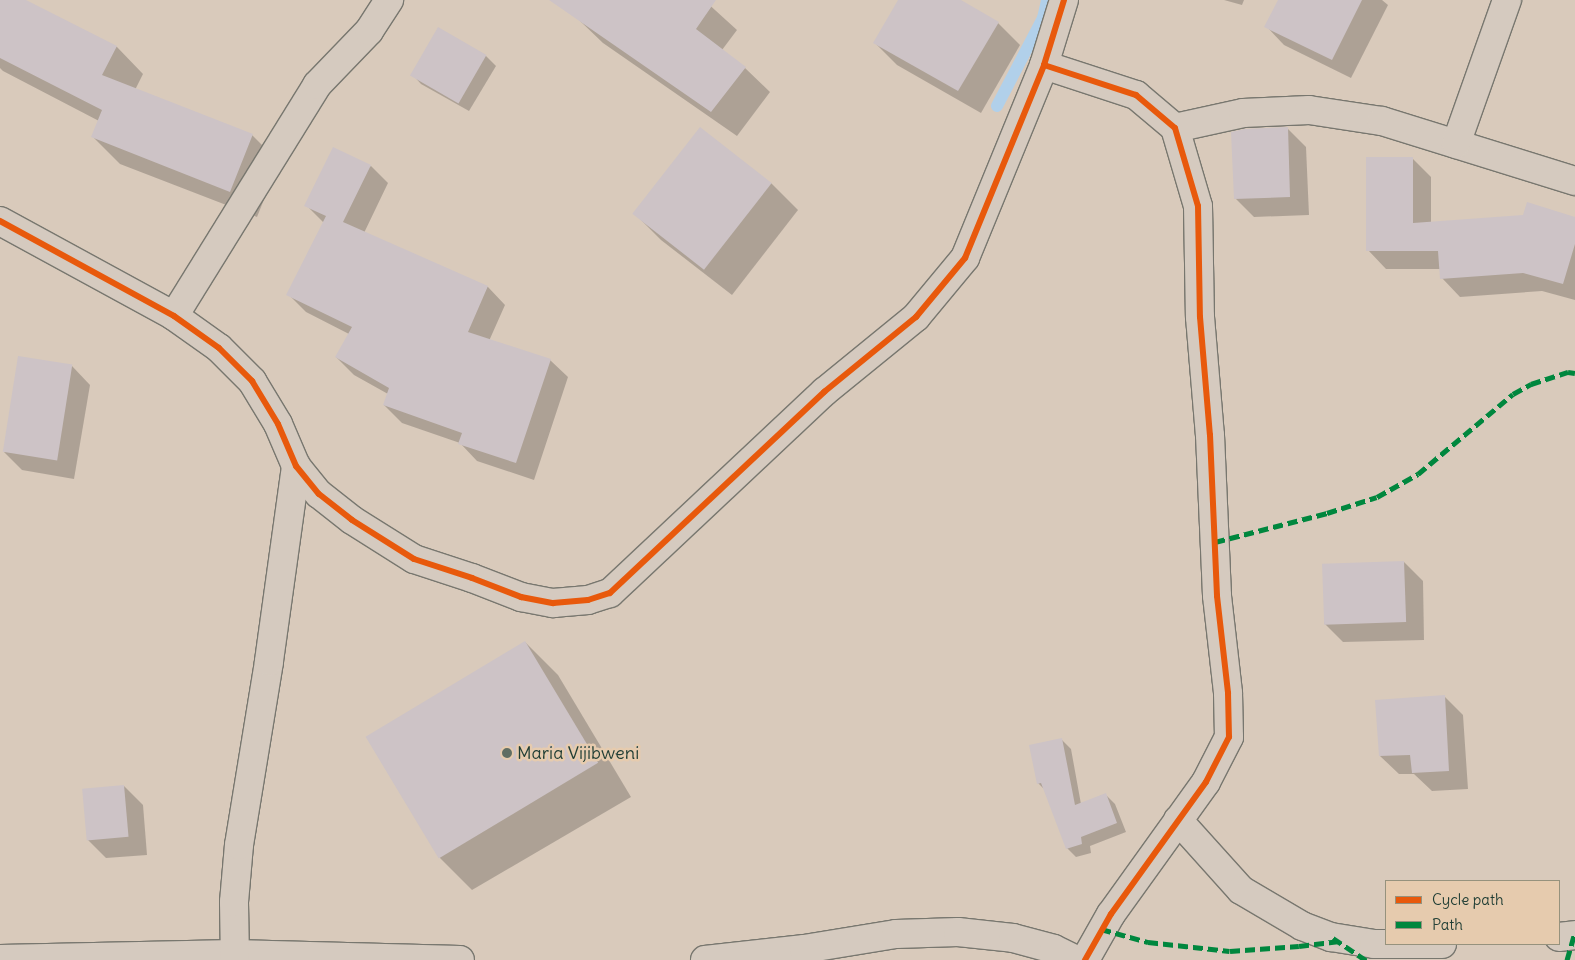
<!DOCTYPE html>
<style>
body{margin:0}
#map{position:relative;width:1575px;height:960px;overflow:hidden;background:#d9cabb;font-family:Delius,sans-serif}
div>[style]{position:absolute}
.shadow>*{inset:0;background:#0003}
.stream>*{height:12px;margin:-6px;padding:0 6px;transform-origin:6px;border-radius:6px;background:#b1d0ea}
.building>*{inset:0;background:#cdc3c6;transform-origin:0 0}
.roads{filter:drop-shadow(1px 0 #78776f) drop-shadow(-1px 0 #78776f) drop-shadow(0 1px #78776f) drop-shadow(0 -1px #78776f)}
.minor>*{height:28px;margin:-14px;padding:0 14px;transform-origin:14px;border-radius:14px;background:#d5cabf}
.quiet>*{height:5px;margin-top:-2.5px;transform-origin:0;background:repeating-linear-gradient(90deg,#00873e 0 10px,transparent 0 15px)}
.cycleway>*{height:6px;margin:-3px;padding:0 3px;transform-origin:3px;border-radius:3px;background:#e8590c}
.dots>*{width:14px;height:14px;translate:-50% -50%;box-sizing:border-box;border:2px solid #e6cbae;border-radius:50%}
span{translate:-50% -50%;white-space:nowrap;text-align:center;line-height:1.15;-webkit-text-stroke:5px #e6cbae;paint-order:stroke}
.poi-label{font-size:18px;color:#1f3d34}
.left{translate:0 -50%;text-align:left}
.legend{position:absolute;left:1385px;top:880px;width:175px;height:65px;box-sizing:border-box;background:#e6cbae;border:1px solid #96927d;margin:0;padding:6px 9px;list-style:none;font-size:15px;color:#1f3d34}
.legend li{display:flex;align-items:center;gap:10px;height:25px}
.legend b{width:25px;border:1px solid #96927d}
</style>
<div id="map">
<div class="shadow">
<i style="clip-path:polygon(0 0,24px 0,117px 47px,143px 74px,135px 90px,252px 135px,279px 162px,257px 217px,120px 164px,93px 137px,99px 121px,3px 71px,0 68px)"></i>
<i style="clip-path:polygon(592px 0,704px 0,737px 30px,722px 50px,745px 68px,770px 92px,737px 136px,603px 43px,578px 19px)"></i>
<i style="clip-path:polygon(900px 0,958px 0,998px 23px,1020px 45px,981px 113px,897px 65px,875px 43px)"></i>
<i style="clip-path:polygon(1224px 0,1244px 0,1242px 5px)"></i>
<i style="clip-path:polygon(1279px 0,1382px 0,1388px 5px,1351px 78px,1284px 45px,1266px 26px)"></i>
<i style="clip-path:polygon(438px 29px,486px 56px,496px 66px,469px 111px,421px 84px,412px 74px)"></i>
<i style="clip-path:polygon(1287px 128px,1306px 147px,1309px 215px,1254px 217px,1235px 198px)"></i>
<i style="clip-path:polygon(1412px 158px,1431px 177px,1431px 223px,1575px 218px,1575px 300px,1542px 291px,1460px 297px,1442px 278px,1441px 269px,1386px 269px,1368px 250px)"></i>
<i style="clip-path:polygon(371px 166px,388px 183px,364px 233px,488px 287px,505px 305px,489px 341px,550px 360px,568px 377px,534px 480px,477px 461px,460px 443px,402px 423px,384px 405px,388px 394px,354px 375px,336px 357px,349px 334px,306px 312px,288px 294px,324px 223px,306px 205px)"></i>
<i style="clip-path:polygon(771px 183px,798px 210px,732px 295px,661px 240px,634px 213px)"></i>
<i style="clip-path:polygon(72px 366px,90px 385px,74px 479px,22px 470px,4px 452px)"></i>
<i style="clip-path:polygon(1404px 562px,1423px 581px,1424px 640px,1343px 642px,1324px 623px)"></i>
<i style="clip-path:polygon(525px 642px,558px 675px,631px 797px,472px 890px,439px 857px)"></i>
<i style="clip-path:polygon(1444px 696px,1463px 715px,1468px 789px,1432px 791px,1414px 774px,1399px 774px,1380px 756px)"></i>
<i style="clip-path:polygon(1062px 740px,1071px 749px,1081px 804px,1105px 794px,1115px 804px,1126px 832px,1090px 846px,1091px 853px,1076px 857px,1067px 848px,1044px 789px,1038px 783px)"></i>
<i style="clip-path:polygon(124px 786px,143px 805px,147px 855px,106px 858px,88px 840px)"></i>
</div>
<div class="stream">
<i style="left:997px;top:106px;width:99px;rotate:-62.4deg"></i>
<i style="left:1043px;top:18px;width:18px;rotate:-77deg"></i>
</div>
<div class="building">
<i style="clip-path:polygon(0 0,26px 0,117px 46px,102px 75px,253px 134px,230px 192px,91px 137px,102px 110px,0 58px)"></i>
<i style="clip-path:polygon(549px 0,716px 0,696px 29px,746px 67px,711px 112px)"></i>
<i style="clip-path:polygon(898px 0,961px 0,999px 22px,958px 91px,873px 43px)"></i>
<i style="clip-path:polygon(1278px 0,1362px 0,1332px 60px,1264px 27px)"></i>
<i style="left:438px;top:27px;width:56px;height:56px;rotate:30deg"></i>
<i style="left:700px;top:127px;width:91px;height:110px;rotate:38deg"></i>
<i style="clip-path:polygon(1288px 127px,1290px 197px,1234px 199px,1231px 132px,1245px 129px)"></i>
<i style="clip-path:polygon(333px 147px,371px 165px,343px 222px,488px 286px,468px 332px,551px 359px,516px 463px,458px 444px,462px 433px,383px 405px,389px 388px,335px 357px,352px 327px,286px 295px,326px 216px,304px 206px)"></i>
<i style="clip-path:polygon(1366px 157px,1413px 157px,1413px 223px,1523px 215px,1527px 202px,1575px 217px,1575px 244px,1563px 284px,1523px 273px,1440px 279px,1438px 251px,1366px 251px)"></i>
<i style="left:18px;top:356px;width:55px;height:97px;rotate:9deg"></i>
<i style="left:1404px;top:561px;width:61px;height:82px;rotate:88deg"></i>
<i style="left:525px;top:641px;width:142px;height:186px;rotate:59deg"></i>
<i style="clip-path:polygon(1445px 695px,1449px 771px,1412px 773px,1410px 755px,1379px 756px,1375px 700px)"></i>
<i style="clip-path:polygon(1062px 738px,1075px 805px,1106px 793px,1117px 823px,1081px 837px,1082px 844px,1066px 849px,1041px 783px,1037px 784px,1029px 745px)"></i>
<i style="left:124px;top:785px;width:52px;height:42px;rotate:85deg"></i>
</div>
<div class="roads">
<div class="minor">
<i style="left:1044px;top:65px;width:97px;rotate:18.1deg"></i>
<i style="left:1136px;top:95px;width:51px;rotate:40.2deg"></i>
<i style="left:1175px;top:128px;width:81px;rotate:73.6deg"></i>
<i style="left:1198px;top:206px;width:111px;rotate:89deg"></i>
<i style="left:1200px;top:317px;width:118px;rotate:85.2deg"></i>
<i style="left:1210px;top:435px;width:161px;rotate:87.5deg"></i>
<i style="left:1217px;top:596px;width:98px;rotate:83.5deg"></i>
<i style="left:1228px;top:693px;width:44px;rotate:88.7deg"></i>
<i style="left:1229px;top:737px;width:51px;rotate:117.1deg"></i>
<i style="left:1206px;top:782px;width:163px;rotate:125.7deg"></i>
<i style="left:1111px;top:914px;width:53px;rotate:119.5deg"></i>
<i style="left:1175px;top:128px;width:70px;rotate:-12.4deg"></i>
<i style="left:1243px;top:113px;width:66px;rotate:-2.6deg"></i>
<i style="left:1309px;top:110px;width:74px;rotate:8.6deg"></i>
<i style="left:1382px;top:121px;width:202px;rotate:17.3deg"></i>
<i style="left:1456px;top:144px;width:153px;rotate:-70.5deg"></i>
<i style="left:0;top:221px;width:198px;rotate:28.6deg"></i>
<i style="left:174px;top:316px;width:55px;rotate:35.4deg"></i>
<i style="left:219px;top:348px;width:47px;rotate:45deg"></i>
<i style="left:252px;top:381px;width:50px;rotate:58.8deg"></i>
<i style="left:278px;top:424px;width:46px;rotate:66.8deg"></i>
<i style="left:296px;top:466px;width:36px;rotate:51deg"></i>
<i style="left:319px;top:494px;width:42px;rotate:38.2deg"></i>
<i style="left:352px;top:520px;width:73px;rotate:32.2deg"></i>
<i style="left:414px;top:559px;width:61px;rotate:18.1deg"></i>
<i style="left:472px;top:578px;width:53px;rotate:21.2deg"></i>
<i style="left:521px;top:597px;width:33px;rotate:11deg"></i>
<i style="left:553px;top:603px;width:35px;rotate:-5deg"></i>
<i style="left:588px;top:600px;width:23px;rotate:-18deg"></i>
<i style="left:610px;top:593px;width:294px;rotate:-43.2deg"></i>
<i style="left:824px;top:392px;width:119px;rotate:-39.2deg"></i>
<i style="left:916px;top:317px;width:77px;rotate:-50.3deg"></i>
<i style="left:965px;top:258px;width:209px;rotate:-67.7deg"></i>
<i style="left:1044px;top:65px;width:68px;rotate:-72.9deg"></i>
<i style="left:174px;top:316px;width:272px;rotate:-58.2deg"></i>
<i style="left:317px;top:85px;width:75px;rotate:-46.1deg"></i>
<i style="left:369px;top:31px;width:37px;rotate:-57deg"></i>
<i style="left:1178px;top:820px;width:94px;rotate:48deg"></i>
<i style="left:1241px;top:890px;width:71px;rotate:30.5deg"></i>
<i style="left:1302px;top:926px;width:31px;rotate:21deg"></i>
<i style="left:1331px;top:937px;width:44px;rotate:9.2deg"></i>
<i style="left:1374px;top:944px;width:68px"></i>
<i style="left:1559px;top:937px;width:16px;rotate:-7deg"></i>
<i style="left:0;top:959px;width:234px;rotate:-1.2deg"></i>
<i style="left:234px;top:954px;width:226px;rotate:1.5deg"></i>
<i style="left:235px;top:960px;width:58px;rotate:-91deg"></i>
<i style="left:234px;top:902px;width:57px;rotate:-85deg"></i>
<i style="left:239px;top:845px;width:186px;rotate:-80.7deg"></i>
<i style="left:269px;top:661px;width:197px;rotate:-82.1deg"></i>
<i style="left:705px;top:960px;width:100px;rotate:-6.3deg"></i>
<i style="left:804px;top:949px;width:93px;rotate:-9.3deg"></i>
<i style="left:896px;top:934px;width:62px;rotate:-1.8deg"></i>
<i style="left:958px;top:932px;width:55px;rotate:6.2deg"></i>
<i style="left:1013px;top:938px;width:42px;rotate:15deg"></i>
<i style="left:1054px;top:949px;width:25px;rotate:26deg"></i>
</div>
</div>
<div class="quiet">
<i style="left:1215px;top:542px;width:116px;rotate:-14.5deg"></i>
<i style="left:1327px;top:513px;width:52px;rotate:-17.7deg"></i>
<i style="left:1377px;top:497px;width:47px;rotate:-29.3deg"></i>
<i style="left:1418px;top:474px;width:124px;rotate:-40.1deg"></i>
<i style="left:1513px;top:394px;width:21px;rotate:-29deg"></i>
<i style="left:1531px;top:384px;width:39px;rotate:-18deg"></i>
<i style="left:1568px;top:372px;width:7px;rotate:8deg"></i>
<i style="left:1101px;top:929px;width:49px;rotate:15.5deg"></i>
<i style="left:1148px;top:942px;width:82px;rotate:6.3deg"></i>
<i style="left:1230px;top:951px;width:69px;rotate:-4.1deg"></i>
<i style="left:1299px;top:946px;width:39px;rotate:-7deg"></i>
<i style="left:1333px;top:938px;width:40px;rotate:34deg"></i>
<i style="left:1567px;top:960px;width:26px;rotate:-74deg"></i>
</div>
<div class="cycleway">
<i style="left:1044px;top:65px;width:97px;rotate:18.1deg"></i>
<i style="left:1136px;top:95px;width:51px;rotate:40.2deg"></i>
<i style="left:1175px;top:128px;width:81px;rotate:73.6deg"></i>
<i style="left:1198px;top:206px;width:111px;rotate:89deg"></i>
<i style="left:1200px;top:317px;width:118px;rotate:85.2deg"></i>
<i style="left:1210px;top:435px;width:161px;rotate:87.5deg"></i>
<i style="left:1217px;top:596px;width:98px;rotate:83.5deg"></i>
<i style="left:1228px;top:693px;width:44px;rotate:88.7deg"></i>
<i style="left:1229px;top:737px;width:51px;rotate:117.1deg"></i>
<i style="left:1206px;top:782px;width:163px;rotate:125.7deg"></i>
<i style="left:1111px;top:914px;width:53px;rotate:119.5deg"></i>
<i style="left:0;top:221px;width:198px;rotate:28.6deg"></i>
<i style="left:174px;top:316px;width:55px;rotate:35.4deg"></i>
<i style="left:219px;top:348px;width:47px;rotate:45deg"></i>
<i style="left:252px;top:381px;width:50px;rotate:58.8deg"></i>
<i style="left:278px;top:424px;width:46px;rotate:66.8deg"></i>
<i style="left:296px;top:466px;width:36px;rotate:51deg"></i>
<i style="left:319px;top:494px;width:42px;rotate:38.2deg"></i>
<i style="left:352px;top:520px;width:73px;rotate:32.2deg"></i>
<i style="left:414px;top:559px;width:61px;rotate:18.1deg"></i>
<i style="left:472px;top:578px;width:53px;rotate:21.2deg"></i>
<i style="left:521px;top:597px;width:33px;rotate:11deg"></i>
<i style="left:553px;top:603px;width:35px;rotate:-5deg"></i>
<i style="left:588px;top:600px;width:23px;rotate:-18deg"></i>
<i style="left:610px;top:593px;width:294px;rotate:-43.2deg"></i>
<i style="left:824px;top:392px;width:119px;rotate:-39.2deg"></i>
<i style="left:916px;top:317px;width:77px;rotate:-50.3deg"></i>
<i style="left:965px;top:258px;width:209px;rotate:-67.7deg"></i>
<i style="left:1044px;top:65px;width:68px;rotate:-72.9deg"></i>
</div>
<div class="dots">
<i style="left:507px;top:753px;background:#606e63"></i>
</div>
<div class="poi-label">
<span class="left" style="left:517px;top:753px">Maria Vijibweni</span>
</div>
<ul class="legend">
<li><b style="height:6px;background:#e8590c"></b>Cycle path</li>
<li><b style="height:6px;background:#00873e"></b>Path</li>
</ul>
</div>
